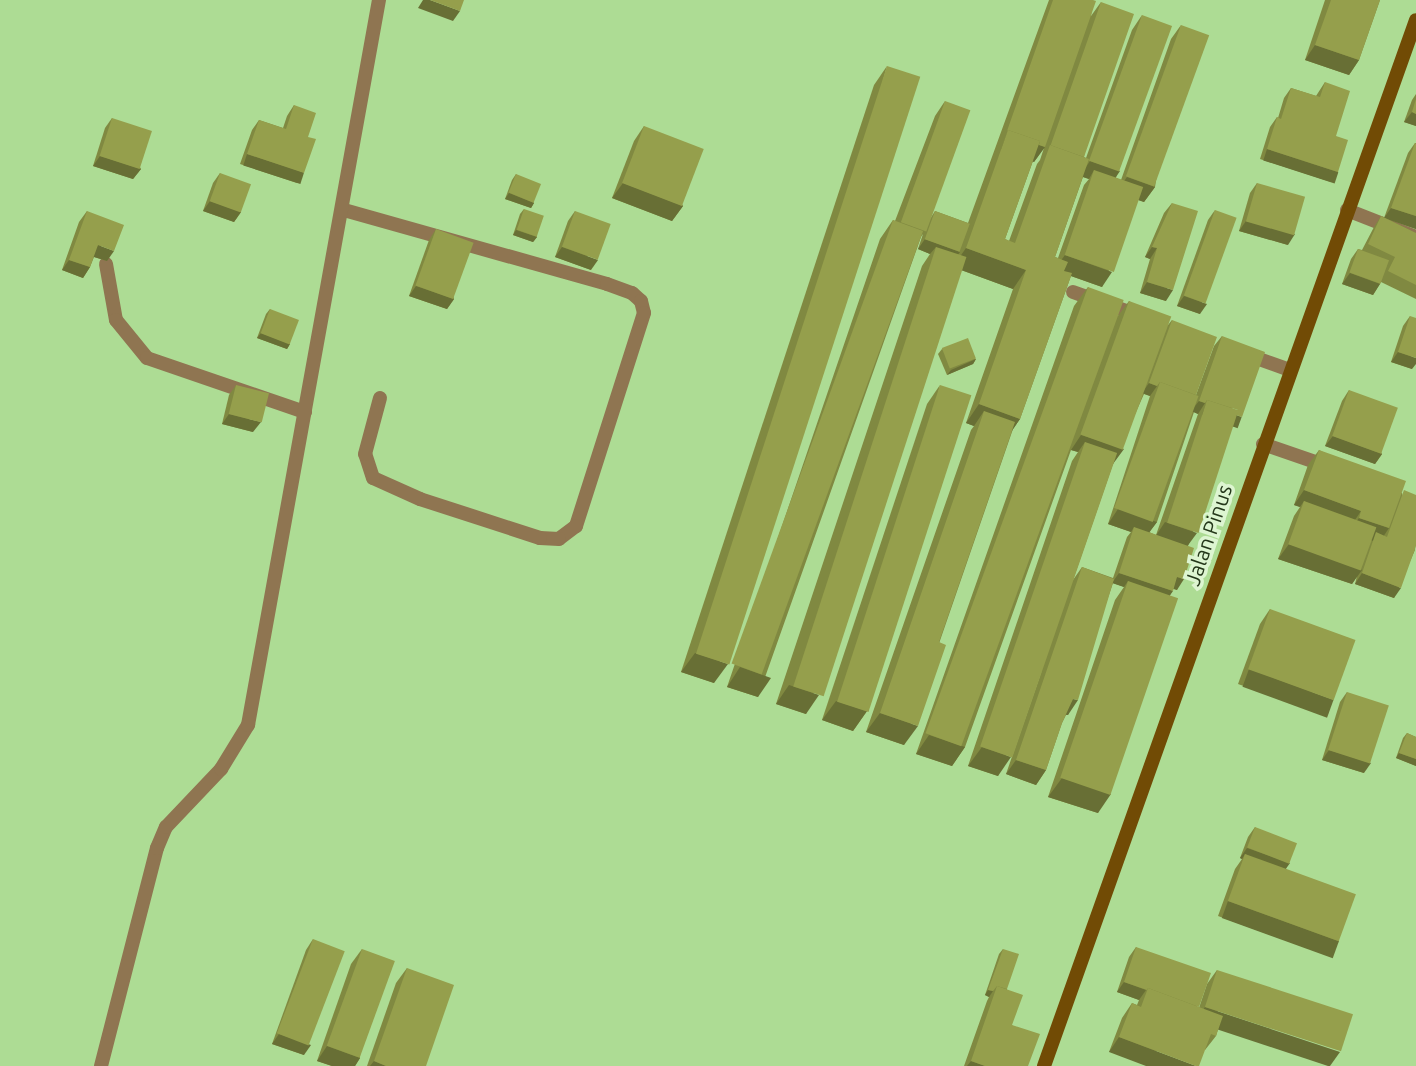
<!DOCTYPE html>
<style>
body{margin:0}
#map{position:relative;width:1416px;height:1066px;overflow:hidden;background:#addc94;font-family:Ubuntu,sans-serif}
div>[style]{position:absolute}
.lane>*{height:14px;margin:-7px;padding:0 7px;transform-origin:7px;border-radius:7px;background:#8f7551}
.street>*{height:14px;margin:-7px;padding:0 7px;transform-origin:7px;border-radius:7px;background:#8f7551}
.secondary>*{height:14px;margin:-7px;padding:0 7px;transform-origin:7px;border-radius:7px;background:#714b05}
.wall>*{inset:0;background:#808941}
.shaded-wall>*{inset:0;background:#686f35;transform-origin:0 0}
.building>*{inset:0;background:#959f4c;transform-origin:0 0}
span{translate:-50% -50%;white-space:nowrap;text-align:center;line-height:1.15;-webkit-text-stroke:7px #ddf5d1;paint-order:stroke}
.street-label{font-size:21px;color:#24371a}
</style>
<div id="map">
<div class="lane">
<i style="left:344px;top:210px;width:273px;rotate:15.7deg"></i>
<i style="left:607px;top:284px;width:27px;rotate:20deg"></i>
<i style="left:632px;top:293px;width:12px;rotate:42deg"></i>
<i style="left:641px;top:301px;width:12px;rotate:76deg"></i>
<i style="left:644px;top:313px;width:224px;rotate:107.7deg"></i>
<i style="left:576px;top:526px;width:21px;rotate:143deg"></i>
<i style="left:559px;top:539px;width:19px;rotate:-177deg"></i>
<i style="left:540px;top:538px;width:126px;rotate:-162deg"></i>
<i style="left:420px;top:499px;width:51px;rotate:-155.9deg"></i>
<i style="left:373px;top:478px;width:25px;rotate:-108deg"></i>
<i style="left:365px;top:454px;width:58px;rotate:-75deg"></i>
<i style="left:106px;top:264px;width:57px;rotate:79.9deg"></i>
<i style="left:116px;top:320px;width:49px;rotate:50.8deg"></i>
<i style="left:147px;top:358px;width:167px;rotate:18.9deg"></i>
<i style="left:1073px;top:292px;width:71px;rotate:19.7deg"></i>
<i style="left:1245px;top:354px;width:48px;rotate:19.6deg"></i>
<i style="left:101px;top:1066px;width:225px;rotate:-75.6deg"></i>
<i style="left:157px;top:848px;width:23px;rotate:-67deg"></i>
<i style="left:166px;top:827px;width:80px;rotate:-46.5deg"></i>
<i style="left:221px;top:769px;width:52px;rotate:-58.5deg"></i>
<i style="left:248px;top:725px;width:737px;rotate:-79.76deg"></i>
</div>
<div class="street">
<i style="left:1347px;top:210px;width:74px;rotate:21.4deg"></i>
<i style="left:1263px;top:444px;width:68px;rotate:19deg"></i>
</div>
<div class="secondary">
<i style="left:1044px;top:1066px;width:1110px;rotate:-70.42deg"></i>
</div>
<div class="wall">
<i style="clip-path:polygon(evenodd,1049px 0,1093px 0,1091px 16px,1101px 2px,1084px 157px,1086px 158px,1132px 30px,1142px 15px,1116px 178px,1121px 180px,1171px 39px,1181px 25px,1155px 187px,1144px 202px,1138px 200px,1102px 287px,1071px 276px,1020px 419px,1013px 429px,904px 745px,866px 732px,971px 430px,974px 426px,966px 423px,1013px 289px,961px 270px,806px 714px,776px 704px,922px 266px,930px 254px,918px 249px,923px 234px,921px 237px,758px 697px,727px 687px,880px 239px,893px 220px,895px 221px,935px 116px,945px 101px,930px 219px,935px 211px,968px 223px,1049px 0,1044px 148px,1040px 160px,1037px 164px,1009px 241px,1005px 239px,1033px 161px,1034px 162px,1044px 148px,1049px 0,1083px 177px,1089px 179px,1084px 185px,1058px 258px,1055px 257px,1083px 177px)"></i>
<i style="clip-path:polygon(1325px 0,1380px 0,1359px 60px,1349px 75px,1305px 60px)"></i>
<i style="clip-path:polygon(887px 66px,714px 683px,681px 672px,874px 85px)"></i>
<i style="clip-path:polygon(1325px 82px,1336px 136px,1338px 172px,1331px 182px,1260px 159px,1270px 127px,1277px 117px,1278px 118px,1284px 98px,1291px 88px,1316px 96px)"></i>
<i style="clip-path:polygon(1416px 94px,1416px 126px,1404px 122px,1412px 100px)"></i>
<i style="clip-path:polygon(294px 105px,308px 137px,297px 183px,240px 164px,252px 130px,259px 120px,283px 128px,287px 116px)"></i>
<i style="clip-path:polygon(112px 118px,141px 169px,133px 179px,93px 166px,105px 128px)"></i>
<i style="clip-path:polygon(644px 126px,683px 206px,672px 221px,612px 198px,634px 141px)"></i>
<i style="clip-path:polygon(1415px 143px,1416px 143px,1416px 229px,1384px 218px,1408px 153px)"></i>
<i style="clip-path:polygon(220px 173px,241px 212px,234px 222px,203px 211px,213px 183px)"></i>
<i style="clip-path:polygon(516px 174px,534px 203px,531px 208px,505px 199px,512px 180px)"></i>
<i style="clip-path:polygon(1257px 183px,1288px 245px,1239px 231px,1250px 193px)"></i>
<i style="clip-path:polygon(1172px 203px,1166px 301px,1140px 293px,1150px 259px,1145px 257px,1164px 213px)"></i>
<i style="clip-path:polygon(524px 209px,537px 237px,533px 242px,513px 235px,520px 214px)"></i>
<i style="clip-path:polygon(1215px 210px,1200px 314px,1177px 306px,1208px 220px)"></i>
<i style="clip-path:polygon(87px 211px,107px 261px,94px 257px,90px 267px,83px 278px,62px 270px,79px 222px)"></i>
<i style="clip-path:polygon(575px 211px,591px 270px,555px 257px,568px 221px)"></i>
<i style="clip-path:polygon(1381px 216px,1416px 233px,1416px 299px,1381px 282px,1373px 295px,1342px 284px,1351px 259px,1358px 249px,1362px 250px,1374px 227px)"></i>
<i style="clip-path:polygon(436px 229px,454px 299px,447px 309px,409px 296px,429px 240px)"></i>
<i style="clip-path:polygon(evenodd,1088px 287px,1118px 316px,1129px 301px,1168px 325px,1172px 320px,1196px 395px,1214px 346px,1222px 336px,1235px 427px,1232px 426px,1188px 546px,1177px 590px,1173px 589px,1170px 595px,1098px 813px,1048px 797px,1115px 600px,1124px 587px,1113px 583px,1068px 715px,1066px 715px,1062px 723px,1046px 770px,1036px 785px,1006px 774px,1042px 670px,998px 776px,968px 766px,1072px 461px,1078px 452px,1071px 450px,965px 747px,952px 766px,916px 754px,1074px 306px,1088px 287px,1144px 394px,1150px 396px,1108px 524px,1131px 532px,1127px 537px,1113px 578px,1082px 567px,1073px 580px,1113px 464px,1144px 394px,1088px 287px,1194px 412px,1198px 414px,1156px 535px,1149px 532px,1157px 522px,1194px 412px)"></i>
<i style="clip-path:polygon(270px 309px,290px 344px,287px 349px,257px 338px,266px 314px)"></i>
<i style="clip-path:polygon(1410px 316px,1412px 369px,1391px 362px,1403px 326px)"></i>
<i style="clip-path:polygon(942px 349px,976px 359px,973px 364px,947px 375px,938px 354px)"></i>
<i style="clip-path:polygon(236px 385px,253px 432px,222px 424px,229px 395px)"></i>
<i style="clip-path:polygon(940px 385px,867px 711px,853px 731px,822px 720px,927px 404px)"></i>
<i style="clip-path:polygon(1349px 390px,1382px 454px,1375px 464px,1325px 446px,1342px 401px)"></i>
<i style="clip-path:polygon(1319px 450px,1402px 493px,1415px 550px,1394px 598px,1355px 584px,1357px 576px,1352px 584px,1278px 559px,1294px 516px,1300px 507px,1294px 505px,1308px 465px)"></i>
<i style="clip-path:polygon(1270px 609px,1324px 715px,1238px 684px,1260px 624px)"></i>
<i style="clip-path:polygon(1347px 692px,1364px 773px,1322px 760px,1340px 702px)"></i>
<i style="clip-path:polygon(1407px 733px,1416px 737px,1416px 766px,1396px 758px,1403px 738px)"></i>
<i style="clip-path:polygon(1255px 827px,1339px 941px,1329px 956px,1218px 916px,1235px 869px,1242px 859px,1240px 858px,1248px 837px)"></i>
<i style="clip-path:polygon(313px 939px,304px 1055px,272px 1044px,306px 950px)"></i>
<i style="clip-path:polygon(1136px 947px,1199px 1008px,1207px 984px,1217px 970px,1218px 1029px,1216px 1036px,1205px 1050px,1109px 1052px,1122px 1018px,1132px 1003px,1137px 1005px,1139px 1000px,1117px 992px,1129px 957px)"></i>
<i style="clip-path:polygon(362px 949px,360px 1058px,355px 1066px,332px 1066px,317px 1061px,351px 964px)"></i>
<i style="clip-path:polygon(1003px 949px,1007px 989px,1012px 1025px,1028px 1066px,964px 1066px,987px 1001px,989px 997px,985px 995px,999px 954px)"></i>
<i style="clip-path:polygon(407px 968px,426px 1066px,367px 1066px,396px 983px)"></i>
</div>
<div class="shaded-wall">
<i style="clip-path:polygon(423px 0,430px 0,460px 11px,453px 21px,418px 8px)"></i>
<i style="clip-path:polygon(1315px 45px,1359px 60px,1349px 75px,1305px 60px)"></i>
<i style="clip-path:polygon(1412px 112px,1416px 114px,1416px 126px,1404px 122px)"></i>
<i style="clip-path:polygon(1007px 134px,1045px 147px,1034px 162px,1001px 150px)"></i>
<i style="left:1267px;top:149px;width:75px;height:12px;rotate:18deg"></i>
<i style="left:247px;top:154px;width:60px;height:12px;rotate:18deg"></i>
<i style="clip-path:polygon(100px 156px,141px 169px,133px 179px,93px 166px)"></i>
<i style="clip-path:polygon(1090px 161px,1120px 171px,1110px 186px,1094px 170px,1089px 179px,1080px 176px)"></i>
<i style="clip-path:polygon(1127px 177px,1155px 187px,1144px 202px,1116px 192px)"></i>
<i style="clip-path:polygon(623px 183px,683px 206px,672px 221px,612px 198px)"></i>
<i style="clip-path:polygon(509px 193px,534px 203px,531px 208px,505px 199px)"></i>
<i style="clip-path:polygon(210px 201px,241px 212px,234px 222px,203px 211px)"></i>
<i style="clip-path:polygon(1391px 208px,1416px 216px,1416px 229px,1384px 218px)"></i>
<i style="clip-path:polygon(1246px 221px,1295px 234px,1288px 245px,1239px 231px)"></i>
<i style="clip-path:polygon(516px 230px,537px 237px,533px 242px,513px 235px)"></i>
<i style="clip-path:polygon(925px 239px,960px 252px,953px 262px,936px 247px,930px 254px,918px 249px)"></i>
<i style="clip-path:polygon(98px 245px,114px 251px,107px 261px,91px 256px)"></i>
<i style="clip-path:polygon(562px 247px,598px 260px,591px 270px,555px 257px)"></i>
<i style="clip-path:polygon(1152px 247px,1157px 248px,1150px 259px,1145px 257px)"></i>
<i style="clip-path:polygon(966px 248px,1026px 270px,1013px 289px,953px 267px)"></i>
<i style="clip-path:polygon(1065px 255px,1112px 272px,1102px 287px,1054px 270px)"></i>
<i style="clip-path:polygon(69px 260px,90px 267px,83px 278px,62px 270px)"></i>
<i style="clip-path:polygon(1350px 273px,1380px 284px,1373px 295px,1342px 284px)"></i>
<i style="clip-path:polygon(1147px 282px,1173px 290px,1166px 301px,1140px 293px)"></i>
<i style="clip-path:polygon(416px 286px,454px 299px,447px 309px,409px 296px)"></i>
<i style="clip-path:polygon(1184px 296px,1207px 304px,1200px 314px,1177px 306px)"></i>
<i style="clip-path:polygon(261px 333px,290px 344px,287px 349px,257px 338px)"></i>
<i style="clip-path:polygon(1398px 352px,1416px 358px,1416px 364px,1412px 369px,1391px 362px)"></i>
<i style="clip-path:polygon(976px 359px,973px 364px,947px 375px,951px 370px)"></i>
<i style="clip-path:polygon(1149px 383px,1157px 386px,1150px 396px,1142px 393px)"></i>
<i style="clip-path:polygon(1199px 401px,1205px 403px,1198px 414px,1191px 411px)"></i>
<i style="clip-path:polygon(979px 404px,1020px 419px,1007px 438px,984px 411px,974px 426px,966px 423px)"></i>
<i style="left:1206px;top:404px;width:38px;height:12px;rotate:20deg"></i>
<i style="clip-path:polygon(229px 414px,261px 422px,253px 432px,222px 424px)"></i>
<i style="clip-path:polygon(1081px 435px,1124px 449px,1113px 464px,1085px 442px,1078px 452px,1071px 450px)"></i>
<i style="clip-path:polygon(1333px 436px,1382px 454px,1375px 464px,1325px 446px)"></i>
<i style="clip-path:polygon(1304px 490px,1361px 511px,1351px 526px,1304px 501px,1300px 507px,1294px 505px)"></i>
<i style="clip-path:polygon(1118px 509px,1157px 522px,1146px 537px,1134px 527px,1131px 532px,1108px 524px)"></i>
<i style="clip-path:polygon(1359px 518px,1389px 528px,1379px 543px,1348px 532px)"></i>
<i style="clip-path:polygon(1165px 522px,1197px 533px,1186px 548px,1155px 537px)"></i>
<i style="clip-path:polygon(1289px 544px,1362px 570px,1352px 584px,1278px 559px)"></i>
<i style="clip-path:polygon(1119px 573px,1173px 591px,1166px 601px,1128px 581px,1124px 587px,1112px 583px)"></i>
<i style="clip-path:polygon(1362px 573px,1401px 588px,1394px 598px,1355px 584px)"></i>
<i style="clip-path:polygon(1177px 577px,1184px 579px,1177px 590px,1170px 587px)"></i>
<i style="clip-path:polygon(695px 653px,728px 664px,714px 683px,681px 672px)"></i>
<i style="clip-path:polygon(740px 667px,771px 678px,758px 697px,727px 687px)"></i>
<i style="left:1249px;top:669px;width:90px;height:19px;rotate:20deg"></i>
<i style="clip-path:polygon(789px 685px,819px 695px,806px 714px,776px 704px)"></i>
<i style="clip-path:polygon(1073px 699px,1078px 700px,1068px 715px,1063px 714px)"></i>
<i style="clip-path:polygon(836px 701px,867px 711px,853px 731px,822px 720px)"></i>
<i style="clip-path:polygon(880px 713px,918px 726px,904px 745px,866px 732px)"></i>
<i style="clip-path:polygon(929px 735px,965px 747px,952px 766px,916px 754px)"></i>
<i style="clip-path:polygon(982px 747px,1011px 757px,998px 776px,968px 766px)"></i>
<i style="clip-path:polygon(1329px 750px,1371px 763px,1364px 773px,1322px 760px)"></i>
<i style="clip-path:polygon(1399px 753px,1416px 759px,1416px 766px,1396px 758px)"></i>
<i style="clip-path:polygon(1016px 760px,1046px 770px,1036px 785px,1006px 774px)"></i>
<i style="clip-path:polygon(1062px 778px,1111px 794px,1098px 813px,1048px 797px)"></i>
<i style="clip-path:polygon(1247px 848px,1290px 863px,1283px 873px,1245px 854px,1242px 859px,1240px 858px)"></i>
<i style="left:1228px;top:901px;width:118px;height:18px;rotate:20deg"></i>
<i style="clip-path:polygon(1124px 982px,1146px 990px,1139px 1000px,1117px 992px)"></i>
<i style="clip-path:polygon(988px 990px,993px 991px,989px 997px,985px 995px)"></i>
<i style="clip-path:polygon(1205px 1007px,1340px 1052px,1330px 1066px,1328px 1066px,1195px 1022px)"></i>
<i style="clip-path:polygon(279px 1034px,311px 1045px,304px 1055px,272px 1044px)"></i>
<i style="clip-path:polygon(1119px 1037px,1196px 1066px,1146px 1066px,1109px 1052px)"></i>
<i style="clip-path:polygon(327px 1046px,360px 1058px,355px 1066px,332px 1066px,317px 1061px)"></i>
<i style="clip-path:polygon(374px 1061px,386px 1066px,370px 1066px)"></i>
<i style="clip-path:polygon(971px 1061px,985px 1066px,967px 1066px)"></i>
</div>
<div class="building">
<i style="clip-path:polygon(430px 0,464px 0,460px 11px)"></i>
<i style="clip-path:polygon(1053px 0,1093px 0,1096px 1px,1045px 147px,1039px 145px,1040px 141px,1008px 130px,1007px 131px)"></i>
<i style="clip-path:polygon(1331px 0,1380px 0,1359px 60px,1315px 45px)"></i>
<i style="clip-path:polygon(1101px 2px,1134px 14px,1084px 157px,1050px 145px,1050px 147px)"></i>
<i style="left:1142px;top:15px;width:32px;height:155px;rotate:20deg"></i>
<i style="left:1181px;top:25px;width:30px;height:161px;rotate:20deg"></i>
<i style="left:887px;top:66px;width:35px;height:618px;rotate:18deg"></i>
<i style="clip-path:polygon(1325px 82px,1350px 91px,1336px 136px,1348px 140px,1338px 172px,1267px 149px,1277px 117px,1281px 119px,1291px 88px,1320px 97px)"></i>
<i style="clip-path:polygon(1416px 99px,1416px 114px,1412px 112px)"></i>
<i style="left:945px;top:101px;width:27px;height:129px;rotate:20deg"></i>
<i style="clip-path:polygon(294px 105px,316px 113px,308px 137px,316px 139px,304px 173px,247px 154px,259px 120px,286px 129px)"></i>
<i style="left:112px;top:118px;width:42px;height:40px;rotate:18deg"></i>
<i style="left:644px;top:126px;width:64px;height:61px;rotate:21deg"></i>
<i style="clip-path:polygon(1008px 130px,1040px 141px,1005px 239px,1015px 243px,1050px 145px,1089px 159px,1055px 257px,1068px 262px,1064px 271px,1072px 273px,1020px 419px,979px 404px,1026px 270px,966px 248px)"></i>
<i style="clip-path:polygon(1415px 143px,1416px 144px,1416px 216px,1391px 208px)"></i>
<i style="left:1094px;top:170px;width:52px;height:90px;rotate:19deg"></i>
<i style="left:220px;top:173px;width:33px;height:30px;rotate:20deg"></i>
<i style="left:516px;top:174px;width:27px;height:20px;rotate:22deg"></i>
<i style="left:1257px;top:183px;width:50px;height:40px;rotate:16deg"></i>
<i style="clip-path:polygon(1172px 203px,1198px 211px,1173px 290px,1147px 282px,1157px 248px,1152px 247px)"></i>
<i style="left:524px;top:209px;width:21px;height:22px;rotate:19deg"></i>
<i style="left:1215px;top:210px;width:23px;height:91px;rotate:20deg"></i>
<i style="clip-path:polygon(87px 211px,124px 225px,114px 251px,98px 245px,90px 267px,69px 260px)"></i>
<i style="left:575px;top:211px;width:38px;height:38px;rotate:20deg"></i>
<i style="left:935px;top:211px;width:37px;height:30px;rotate:20deg"></i>
<i style="clip-path:polygon(1381px 216px,1416px 233px,1416px 285px,1388px 271px,1395px 257px,1368px 244px)"></i>
<i style="left:893px;top:220px;width:32px;height:472px;rotate:20deg"></i>
<i style="left:436px;top:229px;width:40px;height:60px;rotate:20deg"></i>
<i style="left:936px;top:247px;width:32px;height:462px;rotate:18deg"></i>
<i style="left:1358px;top:249px;width:33px;height:25px;rotate:20deg"></i>
<i style="left:1088px;top:287px;width:38px;height:475px;rotate:20deg"></i>
<i style="left:1129px;top:301px;width:45px;height:142px;rotate:20deg"></i>
<i style="left:270px;top:309px;width:31px;height:26px;rotate:21deg"></i>
<i style="clip-path:polygon(1410px 316px,1416px 318px,1416px 358px,1398px 352px)"></i>
<i style="clip-path:polygon(1172px 320px,1217px 337px,1196px 395px,1160px 382px,1157px 386px,1149px 383px)"></i>
<i style="clip-path:polygon(1222px 336px,1265px 352px,1242px 417px,1236px 415px,1238px 410px,1207px 400px,1205px 403px,1199px 401px)"></i>
<i style="left:968px;top:338px;width:22px;height:28px;rotate:69deg"></i>
<i style="left:1160px;top:382px;width:41px;height:134px;rotate:20deg"></i>
<i style="left:236px;top:385px;width:34px;height:30px;rotate:14deg"></i>
<i style="left:940px;top:385px;width:33px;height:333px;rotate:18deg"></i>
<i style="left:1349px;top:390px;width:52px;height:49px;rotate:20deg"></i>
<i style="left:1207px;top:400px;width:33px;height:129px;rotate:18deg"></i>
<i style="clip-path:polygon(984px 411px,1015px 422px,939px 642px,946px 645px,918px 726px,880px 713px)"></i>
<i style="left:1085px;top:442px;width:34px;height:322px;rotate:19deg"></i>
<i style="clip-path:polygon(1319px 450px,1406px 481px,1389px 528px,1359px 518px,1361px 511px,1304px 490px)"></i>
<i style="clip-path:polygon(1404px 490px,1416px 495px,1416px 546px,1401px 588px,1362px 573px,1376px 532px,1387px 537px)"></i>
<i style="left:1304px;top:501px;width:77px;height:46px;rotate:20deg"></i>
<i style="clip-path:polygon(1134px 527px,1194px 548px,1184px 579px,1177px 577px,1173px 591px,1119px 573px)"></i>
<i style="clip-path:polygon(1082px 567px,1114px 579px,1078px 700px,1073px 699px,1062px 723px,1046px 770px,1016px 760px)"></i>
<i style="left:1128px;top:581px;width:53px;height:208px;rotate:19deg"></i>
<i style="left:1270px;top:609px;width:91px;height:64px;rotate:20deg"></i>
<i style="left:1347px;top:692px;width:44px;height:61px;rotate:18deg"></i>
<i style="clip-path:polygon(1407px 733px,1416px 737px,1416px 759px,1399px 753px)"></i>
<i style="left:1255px;top:827px;width:45px;height:22px;rotate:21deg"></i>
<i style="left:1245px;top:854px;width:118px;height:50px;rotate:20deg"></i>
<i style="left:313px;top:939px;width:34px;height:101px;rotate:21deg"></i>
<i style="clip-path:polygon(1136px 947px,1211px 973px,1199px 1007px,1148px 988px,1147px 990px,1124px 982px)"></i>
<i style="left:362px;top:949px;width:35px;height:103px;rotate:20deg"></i>
<i style="clip-path:polygon(1003px 949px,1019px 954px,1007px 989px,997px 986px,993px 991px,988px 990px)"></i>
<i style="clip-path:polygon(407px 968px,454px 985px,426px 1066px,386px 1066px,374px 1061px)"></i>
<i style="left:1217px;top:970px;width:143px;height:39px;rotate:18deg"></i>
<i style="clip-path:polygon(997px 986px,1023px 995px,1012px 1025px,1040px 1034px,1028px 1066px,985px 1066px,971px 1061px)"></i>
<i style="clip-path:polygon(1148px 988px,1223px 1016px,1216px 1036px,1211px 1034px,1199px 1066px,1196px 1066px,1119px 1037px,1132px 1003px,1141px 1007px)"></i>
</div>
<div class="street-label">
<span style="left:1208px;top:535px;rotate:-71deg">Jalan Pinus</span>
</div>
</div>
